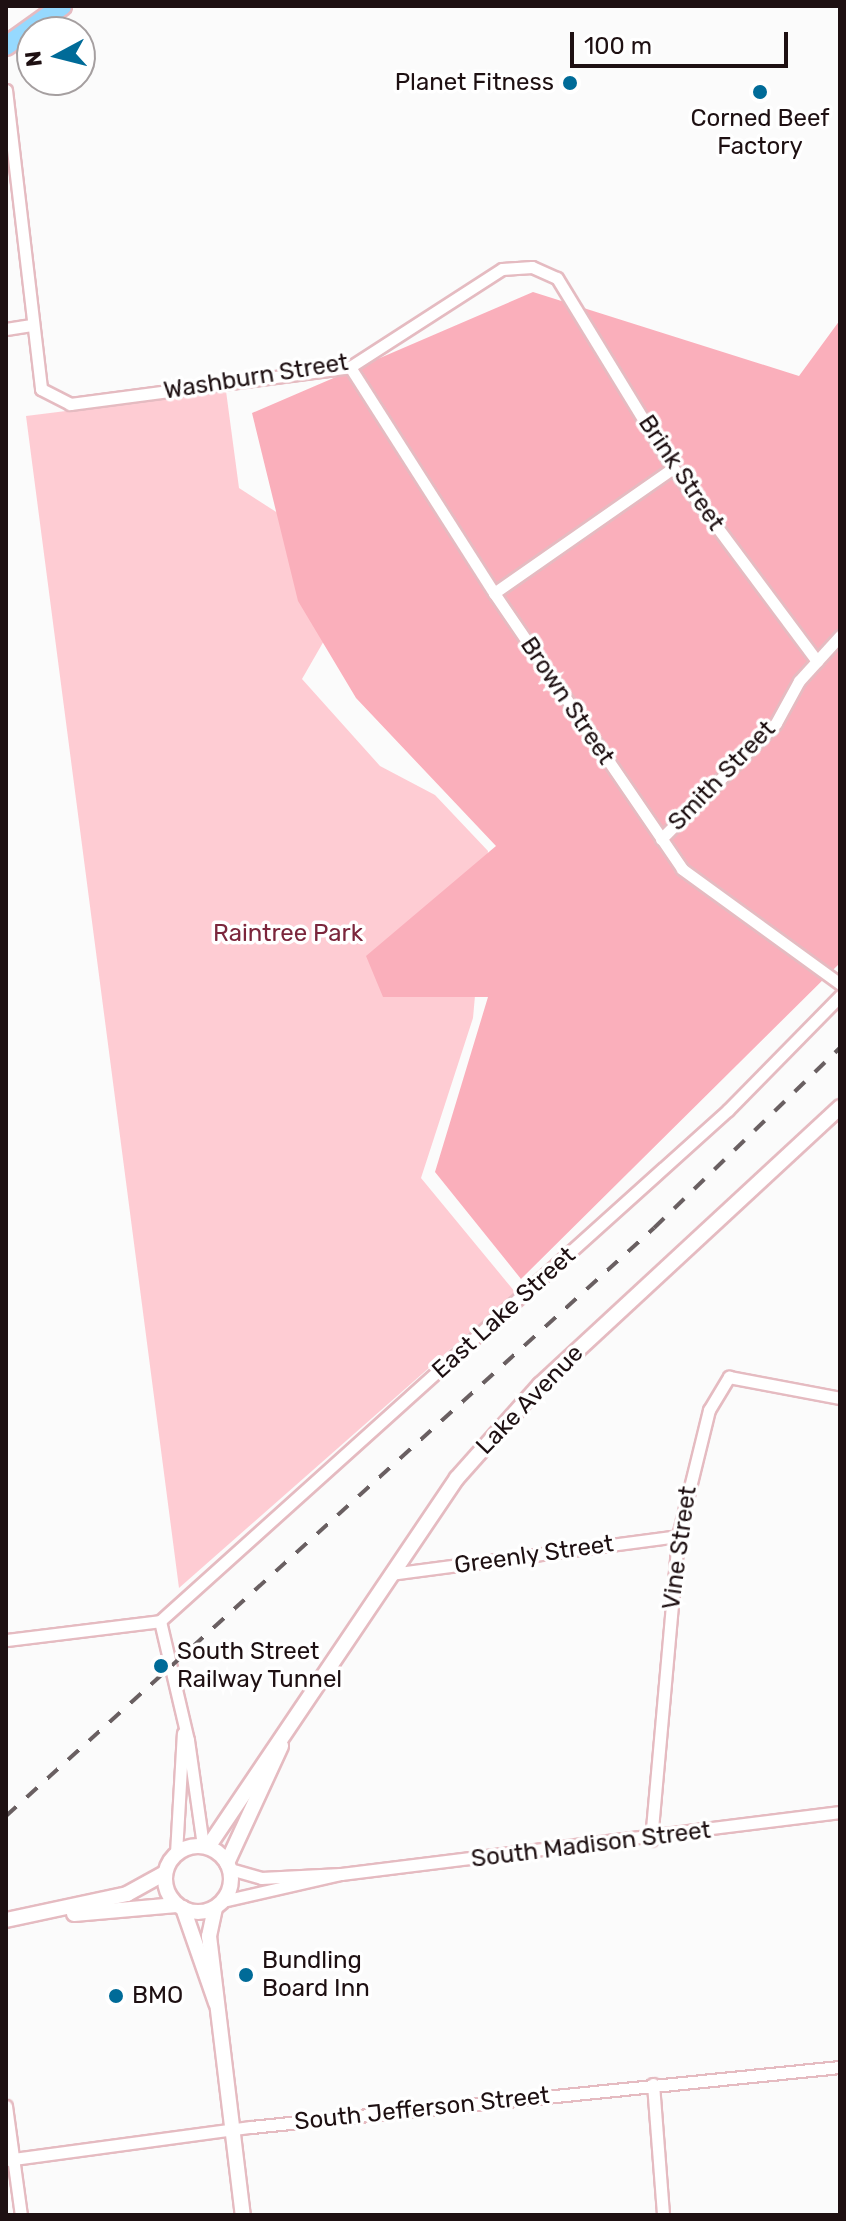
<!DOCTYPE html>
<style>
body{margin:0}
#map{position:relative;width:846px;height:2221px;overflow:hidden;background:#fbfbfb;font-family:Rubik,sans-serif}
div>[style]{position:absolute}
.green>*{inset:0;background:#feccd3}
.forest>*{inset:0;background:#faafbb}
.roads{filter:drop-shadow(2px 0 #e5bbc1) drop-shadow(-2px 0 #e5bbc1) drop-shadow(0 2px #e5bbc1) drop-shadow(0 -2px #e5bbc1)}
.minor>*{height:11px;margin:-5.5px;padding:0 5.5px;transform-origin:5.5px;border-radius:5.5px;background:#fff}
.tertiary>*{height:14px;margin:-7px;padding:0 7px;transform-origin:7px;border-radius:7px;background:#fff}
.tertiary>.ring{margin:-7px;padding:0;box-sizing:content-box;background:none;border:14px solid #fff;border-radius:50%}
.primary>*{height:18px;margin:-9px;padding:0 9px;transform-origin:9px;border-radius:9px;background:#96d9fe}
.rail>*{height:4px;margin-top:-2px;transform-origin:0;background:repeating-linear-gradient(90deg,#695f61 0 14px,transparent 0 28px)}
.dots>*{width:22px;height:22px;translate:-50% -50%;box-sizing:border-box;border:4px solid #fff;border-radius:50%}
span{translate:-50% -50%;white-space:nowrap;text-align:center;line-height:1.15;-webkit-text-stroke:7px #fff;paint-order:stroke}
.poi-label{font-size:24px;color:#1e1012}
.right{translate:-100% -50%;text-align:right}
.left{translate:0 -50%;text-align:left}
.street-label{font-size:24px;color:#1e1012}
.park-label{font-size:24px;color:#7b263c}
.frame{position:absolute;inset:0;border:8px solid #1e1012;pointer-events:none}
.north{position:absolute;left:16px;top:16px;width:80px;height:80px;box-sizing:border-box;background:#fff;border:2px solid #a59fa0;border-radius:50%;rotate:263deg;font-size:22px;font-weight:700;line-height:32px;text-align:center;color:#1e1012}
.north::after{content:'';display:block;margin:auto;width:28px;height:36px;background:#006b98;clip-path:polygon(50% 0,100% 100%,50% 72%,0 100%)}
.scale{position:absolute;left:570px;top:32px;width:218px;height:36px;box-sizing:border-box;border:4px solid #1e1012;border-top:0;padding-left:10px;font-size:24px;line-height:28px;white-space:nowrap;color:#1e1012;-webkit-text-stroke:6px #fff;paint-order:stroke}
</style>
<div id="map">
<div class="green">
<i style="clip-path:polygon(226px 391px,239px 488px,315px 537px,344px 606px,302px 679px,380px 766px,435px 795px,488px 851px,473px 1018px,421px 1178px,515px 1292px,179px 1588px,26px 416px)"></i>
</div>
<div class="forest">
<i style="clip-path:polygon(533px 292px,799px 376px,840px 320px,840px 963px,521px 1279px,435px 1172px,488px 997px,383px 997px,366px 956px,496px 846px,356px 698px,298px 601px,252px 413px)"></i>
</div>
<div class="roads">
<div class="minor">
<i style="left:6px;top:90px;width:301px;rotate:83.3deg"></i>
<i style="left:41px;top:389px;width:33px;rotate:27deg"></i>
<i style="left:70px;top:404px;width:282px;rotate:-7.5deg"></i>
<i style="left:350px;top:367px;width:181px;rotate:-32.8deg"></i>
<i style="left:502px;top:269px;width:30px;rotate:-4deg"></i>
<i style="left:532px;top:267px;width:27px;rotate:24deg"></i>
<i style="left:557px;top:278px;width:223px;rotate:58.6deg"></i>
<i style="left:673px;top:468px;width:241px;rotate:53.3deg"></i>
<i style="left:6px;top:329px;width:24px;rotate:-9deg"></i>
<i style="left:350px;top:367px;width:268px;rotate:57.5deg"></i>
<i style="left:494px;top:593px;width:334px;rotate:55.7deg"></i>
<i style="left:682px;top:869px;width:195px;rotate:36deg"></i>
<i style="left:494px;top:593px;width:218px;rotate:-34.9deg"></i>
<i style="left:661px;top:839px;width:163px;rotate:-45.2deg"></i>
<i style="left:776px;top:723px;width:48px;rotate:-61.3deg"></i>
<i style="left:799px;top:681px;width:61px;rotate:-47.7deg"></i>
<i style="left:390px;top:1574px;width:290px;rotate:-7.5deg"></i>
<i style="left:160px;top:1621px;width:764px;rotate:-41.98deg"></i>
<i style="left:728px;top:1110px;width:160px;rotate:-45.5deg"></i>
<i style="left:160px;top:1621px;width:122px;rotate:76.8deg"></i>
<i style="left:188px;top:1740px;width:107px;rotate:81.9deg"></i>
<i style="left:6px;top:1640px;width:155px;rotate:-7deg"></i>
<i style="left:651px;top:1840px;width:305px;rotate:-84.9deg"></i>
<i style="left:678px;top:1536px;width:130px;rotate:-76.2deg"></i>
<i style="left:709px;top:1410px;width:39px;rotate:-59deg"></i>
<i style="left:729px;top:1377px;width:113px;rotate:10.7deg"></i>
<i style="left:176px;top:1853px;width:120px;rotate:-86.7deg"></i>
<i style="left:230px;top:1869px;width:32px;rotate:16deg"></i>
<i style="left:261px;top:1878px;width:80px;rotate:-2.9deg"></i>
<i style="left:341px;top:1874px;width:503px;rotate:-7.08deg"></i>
<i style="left:223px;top:1901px;width:121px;rotate:-12.9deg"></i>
<i style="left:653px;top:2084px;width:131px;rotate:85.6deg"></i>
<i style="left:6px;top:2106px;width:110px;rotate:82.2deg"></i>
<i style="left:6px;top:2160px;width:247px;rotate:-7.7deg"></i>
<i style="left:251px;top:2127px;width:592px;rotate:-5.82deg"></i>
</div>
<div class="tertiary">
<i class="ring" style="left:165px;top:1846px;width:52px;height:52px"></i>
<i style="left:208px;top:1847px;width:445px;rotate:-56deg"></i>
<i style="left:457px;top:1478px;width:125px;rotate:-48.3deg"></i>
<i style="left:540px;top:1385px;width:409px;rotate:-42.8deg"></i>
<i style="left:227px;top:1863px;width:129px;rotate:-65.2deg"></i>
<i style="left:183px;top:1908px;width:101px;rotate:70.8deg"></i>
<i style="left:215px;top:1908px;width:29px;rotate:102deg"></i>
<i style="left:209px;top:1936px;width:281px;rotate:83.1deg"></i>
<i style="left:74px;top:1914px;width:103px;rotate:-5deg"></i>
<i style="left:6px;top:1920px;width:124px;rotate:-12.1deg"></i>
<i style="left:127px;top:1894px;width:43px;rotate:-28.9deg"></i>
</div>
<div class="primary">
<i style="left:6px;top:46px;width:69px;rotate:-35.5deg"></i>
</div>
</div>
<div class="rail">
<i style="left:6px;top:1816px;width:875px;rotate:-42.22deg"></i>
<i style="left:654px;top:1228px;width:259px;rotate:-44.1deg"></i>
</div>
<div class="dots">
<i style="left:570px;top:83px;background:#006b98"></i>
<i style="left:760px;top:92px;background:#006b98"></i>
<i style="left:161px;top:1666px;background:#006b98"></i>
<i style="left:246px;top:1975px;background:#006b98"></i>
<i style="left:116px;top:1996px;background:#006b98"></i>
</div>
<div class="poi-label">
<span class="right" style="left:554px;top:83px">Planet Fitness</span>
<span style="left:760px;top:133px">Corned Beef<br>Factory</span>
<span class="left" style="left:177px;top:1666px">South Street<br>Railway Tunnel</span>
<span class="left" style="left:262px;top:1975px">Bundling<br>Board Inn</span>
<span class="left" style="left:132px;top:1996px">BMO</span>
</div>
<div class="street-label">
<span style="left:256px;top:377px;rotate:-9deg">Washburn Street</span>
<span style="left:681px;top:473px;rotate:56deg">Brink Street</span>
<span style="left:567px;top:701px;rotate:56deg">Brown Street</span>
<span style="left:722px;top:776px;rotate:-46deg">Smith Street</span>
<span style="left:504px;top:1313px;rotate:-42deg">East Lake Street</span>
<span style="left:530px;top:1400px;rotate:-46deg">Lake Avenue</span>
<span style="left:680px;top:1548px;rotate:-82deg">Vine Street</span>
<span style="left:534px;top:1555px;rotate:-8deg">Greenly Street</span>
<span style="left:591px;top:1845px;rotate:-7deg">South Madison Street</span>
<span style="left:422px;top:2109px;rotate:-6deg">South Jefferson Street</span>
</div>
<div class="park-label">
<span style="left:288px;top:934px">Raintree Park</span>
</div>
<div class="frame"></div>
<div class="north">N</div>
<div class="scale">100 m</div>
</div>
